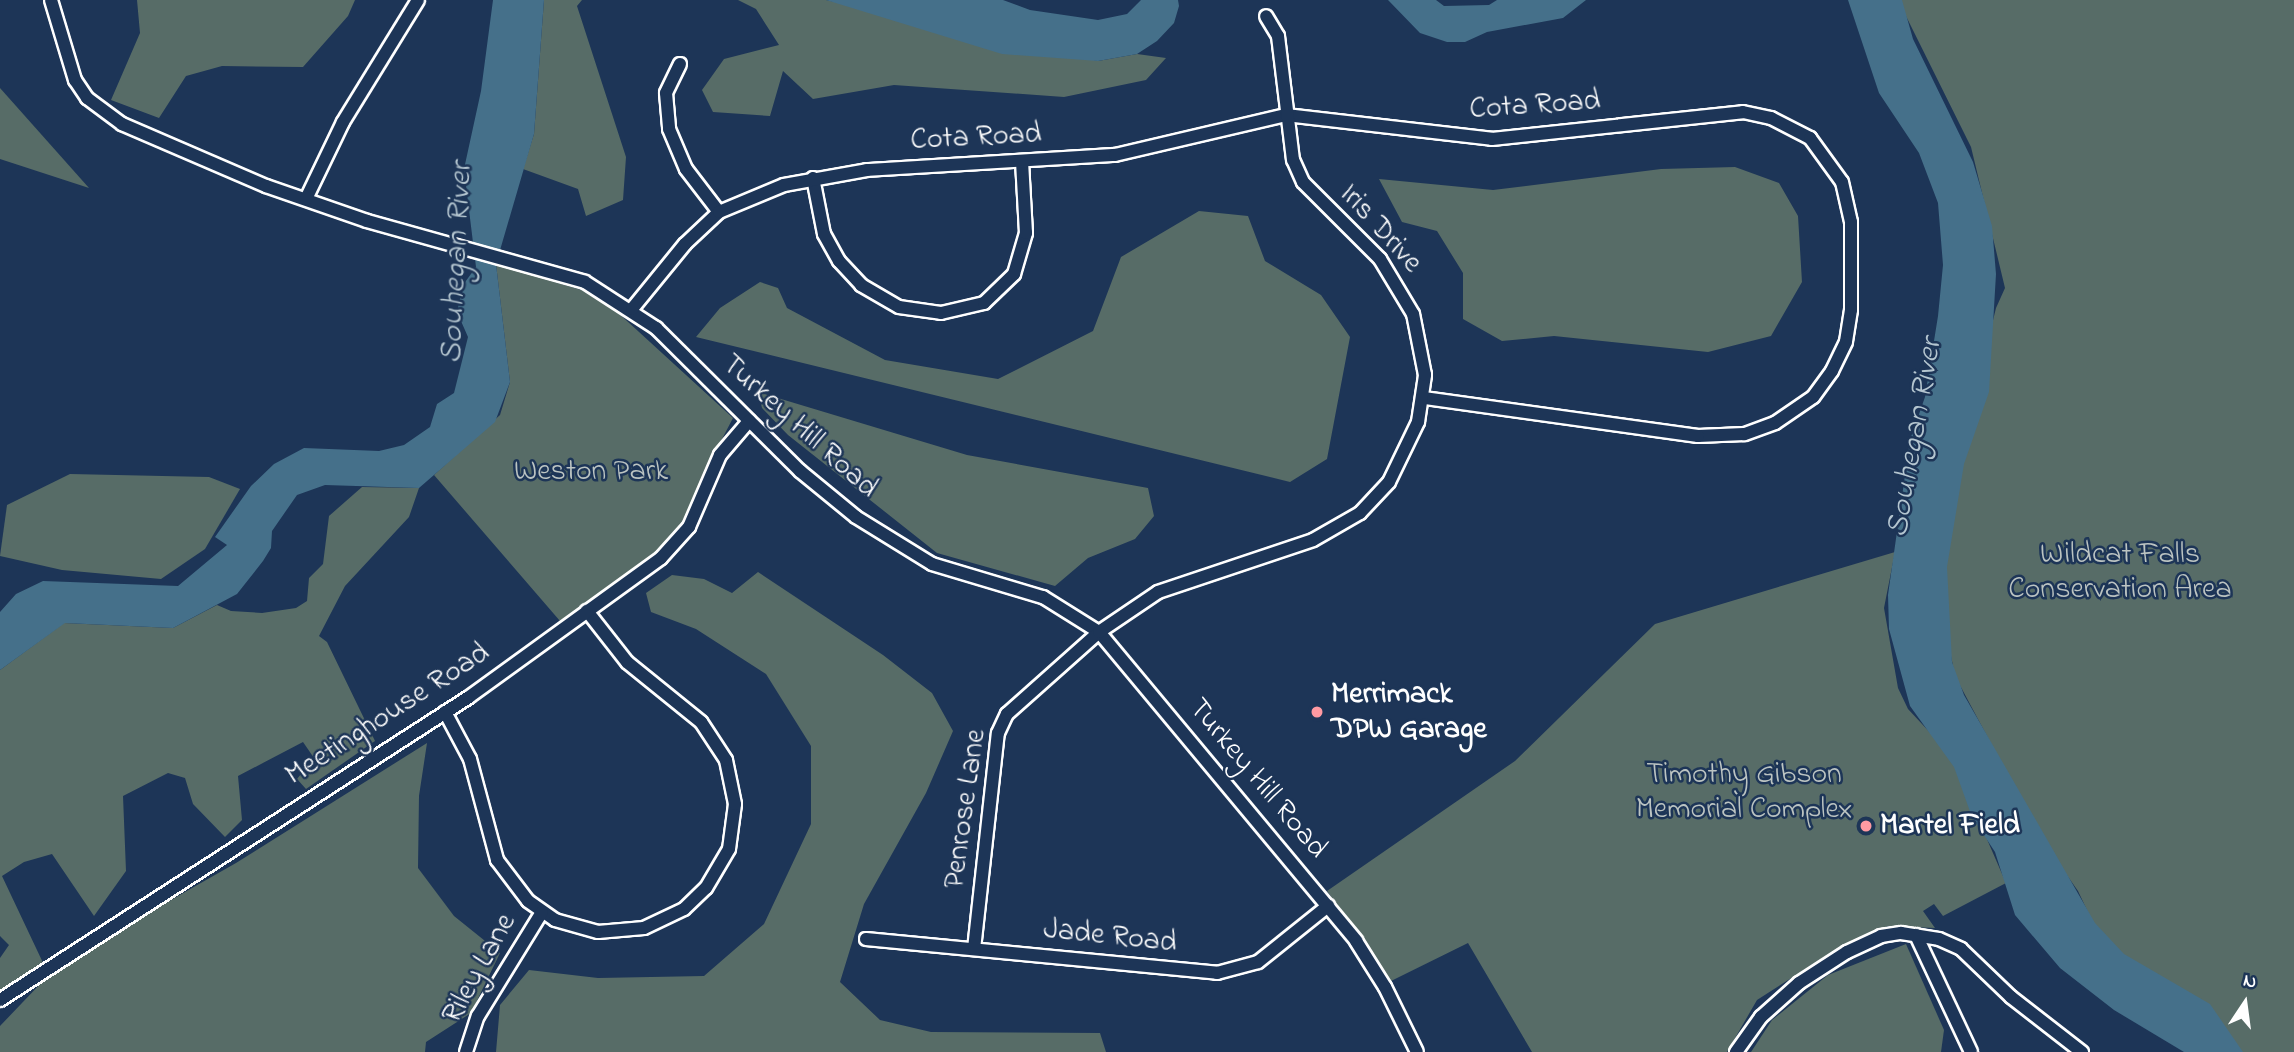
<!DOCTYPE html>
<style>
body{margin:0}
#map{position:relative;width:2294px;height:1052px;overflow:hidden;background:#1d3557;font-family:"Indie Flower",sans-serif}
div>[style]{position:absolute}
.green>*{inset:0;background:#576c67}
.water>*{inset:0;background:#45708a}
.roads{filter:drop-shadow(2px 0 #fff) drop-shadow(-2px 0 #fff) drop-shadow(0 2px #fff) drop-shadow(0 -2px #fff)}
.minor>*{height:12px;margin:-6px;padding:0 6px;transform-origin:6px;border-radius:6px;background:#1d3557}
.dots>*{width:19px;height:19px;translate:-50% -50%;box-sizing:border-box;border:4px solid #1d3557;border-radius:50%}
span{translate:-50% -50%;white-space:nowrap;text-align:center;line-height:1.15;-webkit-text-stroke:5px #1d3557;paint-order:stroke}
.street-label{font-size:30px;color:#fff}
.park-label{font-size:30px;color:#bcc4c2}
.poi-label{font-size:30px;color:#fff;font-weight:700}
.left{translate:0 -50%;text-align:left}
.water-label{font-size:32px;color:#b5c6d0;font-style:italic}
.north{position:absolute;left:2210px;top:968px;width:70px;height:70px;-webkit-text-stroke:5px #1d3557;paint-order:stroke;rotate:13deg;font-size:19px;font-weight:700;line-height:28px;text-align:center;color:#fff}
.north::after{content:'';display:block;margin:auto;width:24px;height:32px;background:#fff;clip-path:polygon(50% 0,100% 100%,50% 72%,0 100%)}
</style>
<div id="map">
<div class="green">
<i style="clip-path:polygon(137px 0,355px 0,348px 16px,303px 67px,222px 66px,186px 76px,159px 118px,111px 100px,140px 33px)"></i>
<i style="clip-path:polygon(544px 0,582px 0,577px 6px,626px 157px,623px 200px,586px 216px,578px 189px,523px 169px,534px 134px)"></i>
<i style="clip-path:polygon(738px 0,826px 0,1098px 61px,1137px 54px,1166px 58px,1146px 80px,1064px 97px,894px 85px,813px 99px,783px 71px,770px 116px,713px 112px,702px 90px,724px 59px,779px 45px,756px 9px)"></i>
<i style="clip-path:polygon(1898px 0,2294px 0,2294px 1052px,2242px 1052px,2133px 967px,2095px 927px,2078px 891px,2043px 841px,1955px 676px,1947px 636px,1945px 564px,1958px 464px,1996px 308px,2005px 288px,1971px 147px)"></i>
<i style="clip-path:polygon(0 88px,89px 188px,0 159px)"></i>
<i style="clip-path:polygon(1735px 167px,1779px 183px,1798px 216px,1802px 282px,1771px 336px,1708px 352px,1554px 336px,1502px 341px,1463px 319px,1463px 273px,1437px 231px,1402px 222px,1379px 179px,1493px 190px,1661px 169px)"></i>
<i style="clip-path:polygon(1199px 211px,1248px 216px,1265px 261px,1321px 295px,1350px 337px,1327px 459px,1290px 482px,696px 337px,720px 308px,760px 282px,778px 288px,787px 308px,885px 360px,998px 379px,1093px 331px,1121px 257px)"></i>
<i style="clip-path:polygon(496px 264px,585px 291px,615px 310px,733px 418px,710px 462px,686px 525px,651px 562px,560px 621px,434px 475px,500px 415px,510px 382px)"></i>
<i style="clip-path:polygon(758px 392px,967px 455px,1148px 488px,1154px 516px,1135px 539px,1088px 558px,1055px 586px,937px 553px,788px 435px,762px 408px)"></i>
<i style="clip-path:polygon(70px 474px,209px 477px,240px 489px,205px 549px,161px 579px,62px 570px,0 556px,7px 505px)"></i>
<i style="clip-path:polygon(362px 487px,419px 488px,409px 517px,345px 586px,319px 636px,327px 642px,375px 741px,306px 789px,297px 779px,314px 758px,303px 742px,238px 776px,242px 820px,225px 837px,193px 804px,185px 778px,168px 773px,123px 796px,126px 871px,94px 916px,52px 854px,24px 862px,2px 876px,45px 967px,0 1001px,0 958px,9px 945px,0 936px,0 670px,64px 623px,173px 628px,217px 605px,231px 611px,262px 613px,296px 608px,307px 601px,309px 578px,323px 564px,329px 516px)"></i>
<i style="clip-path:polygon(1895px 552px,1884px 608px,1898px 688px,1908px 709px,1950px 754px,2006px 883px,1943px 916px,1934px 904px,1923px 911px,1935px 928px,1888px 926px,1832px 952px,1757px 1000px,1727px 1052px,1532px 1052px,1468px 943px,1391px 981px,1327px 891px,1515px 761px,1655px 624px)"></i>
<i style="clip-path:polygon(758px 572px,883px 655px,932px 693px,953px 731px,926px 793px,864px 904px,840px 982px,880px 1020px,931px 1032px,1100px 1033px,1106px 1052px,496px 1052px,500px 1005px,529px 970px,598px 978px,704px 976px,764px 924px,811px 824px,811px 746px,766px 674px,696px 629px,651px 612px,646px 593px,672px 575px,704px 579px,732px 593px)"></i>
<i style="clip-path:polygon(427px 743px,419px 796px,418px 868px,454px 916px,500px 953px,471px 1013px,426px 1042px,425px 1052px,0 1052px,0 1026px,43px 981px,127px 925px,236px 863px)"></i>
<i style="clip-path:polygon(1906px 944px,1944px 1030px,1941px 1052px,1751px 1052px,1772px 1020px,1828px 975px)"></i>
</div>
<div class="water">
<i style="clip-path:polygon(493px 0,544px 0,534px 134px,496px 264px,510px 382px,495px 422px,419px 488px,325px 485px,297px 495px,272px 531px,271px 548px,263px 561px,237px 594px,173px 628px,65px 623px,0 670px,0 612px,16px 594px,43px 581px,178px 586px,227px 545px,215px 537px,251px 486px,274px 464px,304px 448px,379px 451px,404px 445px,430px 427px,437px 404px,454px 393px,468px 337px,457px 312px,463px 285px,476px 267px,464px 169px,481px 91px)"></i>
<i style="clip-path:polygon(826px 0,1003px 0,1030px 10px,1098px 20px,1127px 14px,1141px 0,1178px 0,1179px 6px,1174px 23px,1157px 41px,1137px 54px,1098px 61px,1002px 54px)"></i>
<i style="clip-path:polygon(1388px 0,1436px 0,1444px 6px,1489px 5px,1497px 0,1586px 0,1563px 18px,1487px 32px,1465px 42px,1447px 42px,1420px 33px)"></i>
<i style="clip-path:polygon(1848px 0,1902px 0,1913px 39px,1973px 162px,1992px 226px,1996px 274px,1989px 392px,1964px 464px,1947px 567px,1952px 662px,1964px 695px,2095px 923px,2124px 954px,2210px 1004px,2243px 1052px,2184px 1052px,2114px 1010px,2060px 968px,2015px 915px,1995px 852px,1972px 817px,1954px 767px,1910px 706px,1889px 629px,1888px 595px,1910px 440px,1925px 397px,1938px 316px,1943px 265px,1938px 203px,1919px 153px,1879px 93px)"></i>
</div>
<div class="roads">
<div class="minor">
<i style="left:51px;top:0;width:84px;rotate:73.3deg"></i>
<i style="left:75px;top:80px;width:22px;rotate:56deg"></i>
<i style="left:87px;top:98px;width:44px;rotate:36.6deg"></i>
<i style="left:122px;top:124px;width:157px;rotate:23.3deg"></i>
<i style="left:266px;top:186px;width:107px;rotate:19.1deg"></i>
<i style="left:367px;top:221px;width:226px;rotate:15.6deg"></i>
<i style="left:585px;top:282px;width:85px;rotate:32.9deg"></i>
<i style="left:656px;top:328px;width:203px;rotate:44.8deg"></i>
<i style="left:800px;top:471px;width:72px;rotate:39.4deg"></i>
<i style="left:856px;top:517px;width:89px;rotate:31.7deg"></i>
<i style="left:932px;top:564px;width:116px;rotate:16.6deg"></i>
<i style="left:1043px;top:597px;width:66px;rotate:32deg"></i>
<i style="left:1099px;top:632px;width:402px;rotate:50.2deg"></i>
<i style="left:1356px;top:941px;width:54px;rotate:57.8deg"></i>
<i style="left:1385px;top:987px;width:72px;rotate:63.8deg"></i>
<i style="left:680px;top:64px;width:32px;rotate:116deg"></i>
<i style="left:666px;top:93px;width:36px;rotate:85deg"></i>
<i style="left:669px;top:129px;width:43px;rotate:67deg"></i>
<i style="left:686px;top:169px;width:54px;rotate:52.5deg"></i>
<i style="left:813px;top:178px;width:57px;rotate:78.9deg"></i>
<i style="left:824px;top:234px;width:31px;rotate:61deg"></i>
<i style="left:839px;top:261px;width:33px;rotate:47deg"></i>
<i style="left:861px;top:285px;width:44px;rotate:30.1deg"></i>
<i style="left:899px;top:307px;width:42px;rotate:8.1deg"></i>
<i style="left:941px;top:313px;width:44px;rotate:-13.1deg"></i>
<i style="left:984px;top:303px;width:42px;rotate:-44deg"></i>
<i style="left:1014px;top:274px;width:43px;rotate:-73.7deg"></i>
<i style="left:1026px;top:233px;width:71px;rotate:-93.2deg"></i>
<i style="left:306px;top:199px;width:85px;rotate:-64.3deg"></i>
<i style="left:343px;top:122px;width:143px;rotate:-58.4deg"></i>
<i style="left:632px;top:309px;width:84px;rotate:-50.8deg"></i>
<i style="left:685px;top:244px;width:47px;rotate:-43.3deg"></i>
<i style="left:719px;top:212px;width:70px;rotate:-22.6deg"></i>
<i style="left:784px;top:185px;width:84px;rotate:-10.2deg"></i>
<i style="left:867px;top:170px;width:248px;rotate:-3.5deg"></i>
<i style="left:1115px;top:155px;width:176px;rotate:-13.2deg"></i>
<i style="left:1286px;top:115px;width:207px;rotate:6.6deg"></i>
<i style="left:1492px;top:139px;width:252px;rotate:-6.1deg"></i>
<i style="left:1743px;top:112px;width:29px;rotate:12deg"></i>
<i style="left:1771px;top:118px;width:44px;rotate:27.1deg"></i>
<i style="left:1810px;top:138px;width:54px;rotate:54deg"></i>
<i style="left:1842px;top:182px;width:41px;rotate:77.3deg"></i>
<i style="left:1851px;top:222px;width:88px;rotate:90deg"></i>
<i style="left:1851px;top:310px;width:32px;rotate:99deg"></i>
<i style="left:1846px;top:342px;width:32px;rotate:116deg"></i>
<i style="left:1832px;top:371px;width:32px;rotate:126deg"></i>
<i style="left:1813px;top:397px;width:46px;rotate:145.6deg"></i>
<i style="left:1775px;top:423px;width:33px;rotate:160deg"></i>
<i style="left:1744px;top:434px;width:46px;rotate:177.5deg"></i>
<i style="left:1698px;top:436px;width:277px;rotate:-172.1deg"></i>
<i style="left:445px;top:712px;width:53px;rotate:62deg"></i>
<i style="left:470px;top:759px;width:105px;rotate:75deg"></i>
<i style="left:497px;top:860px;width:51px;rotate:52.9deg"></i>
<i style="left:528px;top:901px;width:33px;rotate:35deg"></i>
<i style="left:555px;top:920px;width:45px;rotate:15.6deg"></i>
<i style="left:598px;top:932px;width:46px;rotate:-5deg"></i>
<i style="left:644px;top:928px;width:44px;rotate:-25.4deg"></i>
<i style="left:684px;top:909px;width:30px;rotate:-44deg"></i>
<i style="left:706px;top:888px;width:45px;rotate:-59.5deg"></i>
<i style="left:729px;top:849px;width:45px;rotate:-82.4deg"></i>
<i style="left:735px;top:804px;width:45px;rotate:-101.6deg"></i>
<i style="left:726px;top:760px;width:45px;rotate:-123.3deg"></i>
<i style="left:701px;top:722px;width:95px;rotate:-141deg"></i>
<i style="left:627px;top:662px;width:65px;rotate:-128.1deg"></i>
<i style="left:1916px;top:935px;width:129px;rotate:64.8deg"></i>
<i style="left:866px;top:939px;width:353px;rotate:5.5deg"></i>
<i style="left:1217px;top:973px;width:42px;rotate:-15deg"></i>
<i style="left:1258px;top:962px;width:90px;rotate:-38.7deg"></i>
<i style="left:974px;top:949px;width:217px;rotate:-83.7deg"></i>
<i style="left:998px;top:733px;width:21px;rotate:-65deg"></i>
<i style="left:1007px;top:714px;width:123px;rotate:-41.7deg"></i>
<i style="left:1099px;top:632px;width:71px;rotate:-34.1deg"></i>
<i style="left:1158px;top:592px;width:163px;rotate:-18.5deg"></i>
<i style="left:1313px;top:540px;width:54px;rotate:-29.9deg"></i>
<i style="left:1360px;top:513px;width:42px;rotate:-46.9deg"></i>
<i style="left:1389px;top:482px;width:67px;rotate:-64.2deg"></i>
<i style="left:1418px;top:422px;width:48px;rotate:-81.5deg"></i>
<i style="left:1425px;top:375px;width:62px;rotate:-101.1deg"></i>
<i style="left:1413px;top:314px;width:64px;rotate:-121deg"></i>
<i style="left:1380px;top:259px;width:109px;rotate:-135deg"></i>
<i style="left:1303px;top:182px;width:24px;rotate:-114deg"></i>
<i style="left:1293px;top:160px;width:125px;rotate:-96.9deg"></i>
<i style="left:1278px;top:36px;width:23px;rotate:-121deg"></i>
<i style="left:0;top:1000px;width:558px;rotate:-32.86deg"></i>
<i style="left:469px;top:697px;width:237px;rotate:-35.9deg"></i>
<i style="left:661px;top:558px;width:42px;rotate:-47.9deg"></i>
<i style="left:689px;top:527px;width:78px;rotate:-66.7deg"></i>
<i style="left:720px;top:455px;width:45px;rotate:-49.5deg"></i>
<i style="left:466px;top:1052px;width:38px;rotate:-72deg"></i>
<i style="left:478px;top:1016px;width:122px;rotate:-58.4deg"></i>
<i style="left:1736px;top:1052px;width:43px;rotate:-54.5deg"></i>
<i style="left:1761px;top:1017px;width:51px;rotate:-41.8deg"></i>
<i style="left:1799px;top:983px;width:57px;rotate:-32.9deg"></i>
<i style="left:1847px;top:952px;width:38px;rotate:-25deg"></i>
<i style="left:1881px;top:936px;width:20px;rotate:-9deg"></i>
<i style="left:1901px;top:933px;width:38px;rotate:9deg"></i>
<i style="left:1939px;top:939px;width:24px;rotate:24deg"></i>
<i style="left:1961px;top:949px;width:69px;rotate:43.8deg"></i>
<i style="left:2011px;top:997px;width:90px;rotate:37.8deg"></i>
</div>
</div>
<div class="dots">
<i style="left:1317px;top:712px;background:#ff9aa2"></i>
<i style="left:1866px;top:826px;background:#ff9aa2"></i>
</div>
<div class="street-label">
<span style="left:1535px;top:106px;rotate:-4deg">Cota Road</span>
<span style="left:976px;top:138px;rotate:-3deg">Cota Road</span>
<span style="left:1380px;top:229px;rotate:48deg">Iris Drive</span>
<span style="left:799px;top:427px;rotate:42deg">Turkey Hill Road</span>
<span style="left:388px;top:715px;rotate:-33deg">Meetinghouse Road</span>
<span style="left:1257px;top:779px;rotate:50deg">Turkey Hill Road</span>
<span style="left:966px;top:809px;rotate:-82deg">Penrose Lane</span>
<span style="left:1110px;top:937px;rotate:6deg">Jade Road</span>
<span style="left:480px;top:969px;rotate:-61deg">Riley Lane</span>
</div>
<div class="park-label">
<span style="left:591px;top:472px">Weston Park</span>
<span style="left:2120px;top:572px">Wildcat Falls<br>Conservation Area</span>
<span style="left:1744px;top:792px">Timothy Gibson<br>Memorial Complex</span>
</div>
<div class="poi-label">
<span class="left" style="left:1331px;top:712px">Merrimack<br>DPW Garage</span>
<span class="left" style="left:1880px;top:826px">Martel Field</span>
</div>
<div class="water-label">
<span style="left:458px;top:263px;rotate:-87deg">Souhegan River</span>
<span style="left:1916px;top:438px;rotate:-80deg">Souhegan River</span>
</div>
<div class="north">N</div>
</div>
